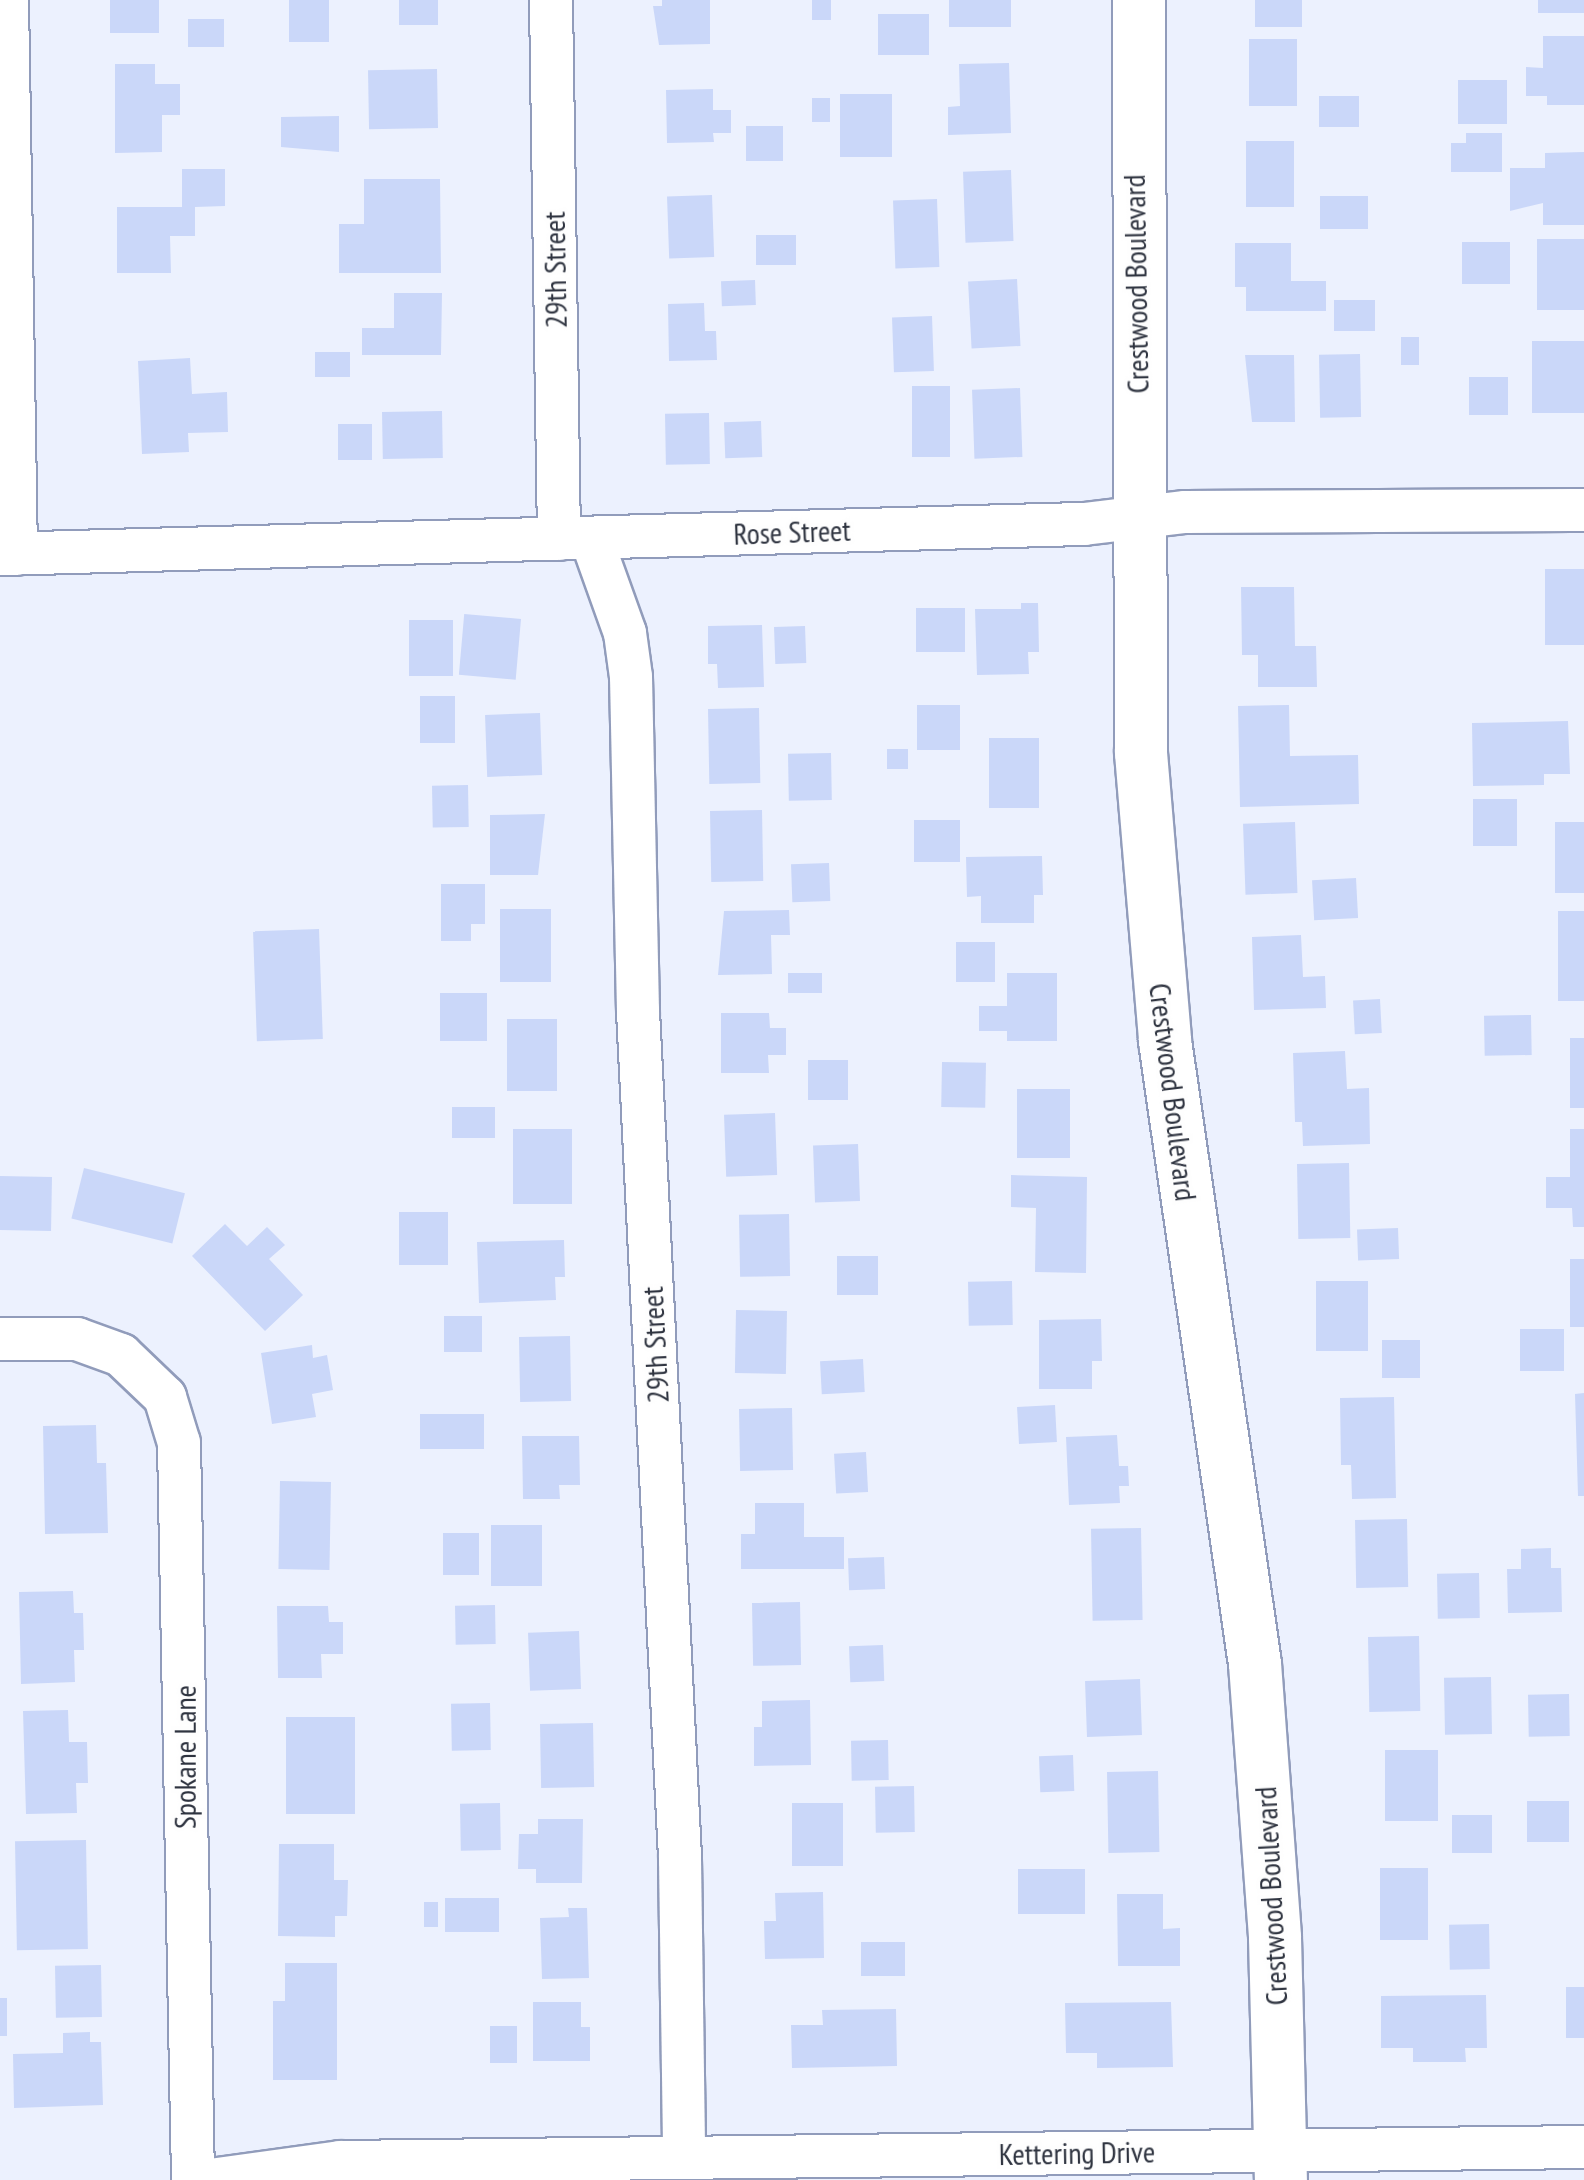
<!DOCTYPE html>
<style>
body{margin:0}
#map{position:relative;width:1584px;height:2180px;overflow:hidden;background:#ecf1fe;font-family:"PT Sans Narrow",sans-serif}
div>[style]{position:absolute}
.building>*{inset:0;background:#cad7f9;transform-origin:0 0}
.roads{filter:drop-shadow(2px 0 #919cbb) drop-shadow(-2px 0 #919cbb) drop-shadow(0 2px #919cbb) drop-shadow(0 -2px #919cbb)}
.minor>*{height:42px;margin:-21px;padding:0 21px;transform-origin:21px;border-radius:21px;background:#fff}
.tertiary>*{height:52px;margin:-26px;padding:0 26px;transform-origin:26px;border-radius:26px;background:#fff}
span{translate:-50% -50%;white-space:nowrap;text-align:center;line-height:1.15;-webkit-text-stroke:8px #fefefe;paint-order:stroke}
.street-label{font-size:30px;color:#2f3440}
</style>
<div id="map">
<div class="building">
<i style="left:110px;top:0;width:49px;height:33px"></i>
<i style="left:289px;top:0;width:40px;height:42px"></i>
<i style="left:399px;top:0;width:39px;height:25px"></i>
<i style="clip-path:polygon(662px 0,710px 0,710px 44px,659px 45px,653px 6px,662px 6px)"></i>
<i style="left:812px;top:0;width:19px;height:20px"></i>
<i style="left:949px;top:0;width:62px;height:27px"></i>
<i style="left:1255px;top:0;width:47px;height:27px"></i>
<i style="left:1538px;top:0;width:46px;height:13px"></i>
<i style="left:878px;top:14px;width:51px;height:41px"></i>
<i style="left:188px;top:19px;width:36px;height:28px"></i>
<i style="clip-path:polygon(1543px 36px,1584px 36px,1584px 105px,1547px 105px,1547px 96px,1526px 96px,1526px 67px,1543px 68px)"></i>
<i style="left:1249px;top:39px;width:48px;height:67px"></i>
<i style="clip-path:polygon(1009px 63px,1011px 133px,948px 135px,948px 107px,960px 106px,959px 64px)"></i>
<i style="clip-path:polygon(115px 64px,155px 64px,155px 84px,180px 84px,180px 115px,162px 115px,162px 152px,115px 153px)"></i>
<i style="left:437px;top:69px;width:59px;height:69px;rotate:89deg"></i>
<i style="left:1458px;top:80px;width:49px;height:44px"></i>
<i style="clip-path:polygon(713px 89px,713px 110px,731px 110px,731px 133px,713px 133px,714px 142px,667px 143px,666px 90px)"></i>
<i style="left:840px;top:94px;width:52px;height:63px"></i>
<i style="left:1319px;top:96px;width:40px;height:31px"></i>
<i style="left:812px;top:98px;width:18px;height:24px"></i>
<i style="clip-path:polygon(339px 116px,339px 152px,281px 147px,281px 117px)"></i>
<i style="left:783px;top:126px;width:35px;height:37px;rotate:90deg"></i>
<i style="clip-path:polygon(1466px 133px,1502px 133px,1502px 172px,1451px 172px,1451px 143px,1466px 143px)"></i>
<i style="left:1246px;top:141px;width:48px;height:66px"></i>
<i style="clip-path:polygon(1584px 152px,1584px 225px,1543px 225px,1543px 203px,1510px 211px,1510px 168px,1545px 168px,1545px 153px)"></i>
<i style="clip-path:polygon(182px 169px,225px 169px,225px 206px,195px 207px,195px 236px,170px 236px,171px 273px,117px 273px,117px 207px,182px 207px)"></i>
<i style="left:1011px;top:170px;width:71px;height:48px;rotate:88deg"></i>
<i style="clip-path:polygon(364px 179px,440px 179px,441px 273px,339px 273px,339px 224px,364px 224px)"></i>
<i style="left:712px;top:195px;width:62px;height:45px;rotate:88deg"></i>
<i style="left:1320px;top:196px;width:48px;height:33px"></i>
<i style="left:937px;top:199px;width:68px;height:44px;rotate:88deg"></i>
<i style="left:756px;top:235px;width:40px;height:30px"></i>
<i style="left:1537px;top:239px;width:47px;height:71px"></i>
<i style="left:1462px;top:242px;width:48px;height:42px"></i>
<i style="clip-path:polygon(1235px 243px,1291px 243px,1291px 281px,1326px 281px,1326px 311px,1246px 311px,1246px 287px,1235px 287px)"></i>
<i style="left:1017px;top:279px;width:67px;height:49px;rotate:87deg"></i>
<i style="left:755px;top:280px;width:25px;height:34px;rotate:88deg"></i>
<i style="clip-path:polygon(394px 293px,442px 293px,441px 355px,362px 355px,362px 328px,394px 328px)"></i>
<i style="left:1334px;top:300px;width:41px;height:31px"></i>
<i style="clip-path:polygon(704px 303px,705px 331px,716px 331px,717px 360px,669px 361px,668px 304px)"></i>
<i style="left:932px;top:316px;width:55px;height:40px;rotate:88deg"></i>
<i style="left:1401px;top:337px;width:18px;height:28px"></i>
<i style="left:1584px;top:341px;width:72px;height:52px;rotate:90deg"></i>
<i style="left:315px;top:352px;width:35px;height:25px"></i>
<i style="left:1360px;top:354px;width:63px;height:41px;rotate:89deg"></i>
<i style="clip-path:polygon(1245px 355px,1294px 355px,1295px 422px,1252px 422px)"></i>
<i style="clip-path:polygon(190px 358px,192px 394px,227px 392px,228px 432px,188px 433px,189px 452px,142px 454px,138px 361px)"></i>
<i style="left:1469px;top:377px;width:39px;height:38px"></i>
<i style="left:950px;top:386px;width:71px;height:38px;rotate:90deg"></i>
<i style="left:1020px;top:388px;width:69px;height:48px;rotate:88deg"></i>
<i style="left:442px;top:411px;width:47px;height:60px;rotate:89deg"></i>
<i style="left:709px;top:413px;width:51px;height:44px;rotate:89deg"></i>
<i style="left:761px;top:421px;width:36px;height:37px;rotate:88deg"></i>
<i style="left:338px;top:424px;width:34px;height:36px"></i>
<i style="left:1584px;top:569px;width:76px;height:39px;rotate:90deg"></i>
<i style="clip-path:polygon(1241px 587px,1294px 587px,1295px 646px,1316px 646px,1317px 687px,1258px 687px,1258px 655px,1242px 655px)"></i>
<i style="clip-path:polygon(1021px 603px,1038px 603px,1039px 652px,1028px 652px,1029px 674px,977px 675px,975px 609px,1021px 609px)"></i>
<i style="left:965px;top:608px;width:44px;height:49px;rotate:90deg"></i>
<i style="left:521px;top:619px;width:61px;height:57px;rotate:95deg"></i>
<i style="left:409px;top:620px;width:44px;height:56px"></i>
<i style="clip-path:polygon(762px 625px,764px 687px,718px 688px,717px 664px,708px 664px,708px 626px)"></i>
<i style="left:805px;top:626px;width:37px;height:31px;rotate:88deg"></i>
<i style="left:455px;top:696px;width:47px;height:35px;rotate:90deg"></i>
<i style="left:917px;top:705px;width:43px;height:45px"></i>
<i style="clip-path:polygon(1289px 705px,1290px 756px,1358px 755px,1359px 804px,1240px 807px,1238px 706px)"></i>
<i style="left:759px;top:708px;width:75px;height:51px;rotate:89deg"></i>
<i style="left:540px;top:713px;width:62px;height:55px;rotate:88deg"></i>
<i style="clip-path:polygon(1568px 721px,1570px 774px,1544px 774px,1544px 785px,1473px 786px,1472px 723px)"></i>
<i style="left:989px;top:738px;width:50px;height:70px"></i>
<i style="left:887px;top:749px;width:21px;height:20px"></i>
<i style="left:831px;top:753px;width:47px;height:43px;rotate:89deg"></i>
<i style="left:468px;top:785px;width:42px;height:36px;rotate:89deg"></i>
<i style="left:1473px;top:799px;width:44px;height:47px"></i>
<i style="left:762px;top:810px;width:71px;height:52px;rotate:89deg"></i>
<i style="clip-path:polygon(545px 814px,538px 875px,490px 875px,490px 815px)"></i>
<i style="left:914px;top:820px;width:46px;height:42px"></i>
<i style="left:1295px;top:822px;width:71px;height:52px;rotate:88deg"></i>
<i style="left:1555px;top:822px;width:29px;height:71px"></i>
<i style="clip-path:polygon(1042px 856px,1043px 895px,1034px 895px,1034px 923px,981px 923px,981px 896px,967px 897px,966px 857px)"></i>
<i style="left:829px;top:863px;width:38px;height:38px;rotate:88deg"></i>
<i style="left:1356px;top:878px;width:40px;height:44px;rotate:87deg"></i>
<i style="clip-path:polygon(441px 884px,485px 884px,485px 924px,471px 924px,471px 941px,441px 941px)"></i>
<i style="left:551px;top:909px;width:73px;height:51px;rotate:90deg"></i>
<i style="clip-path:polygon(789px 910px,790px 935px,771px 935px,772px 974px,718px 975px,724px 911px)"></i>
<i style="left:1584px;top:911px;width:90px;height:26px;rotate:90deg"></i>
<i style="left:319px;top:929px;width:110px;height:66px;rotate:88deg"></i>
<i style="clip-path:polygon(1301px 935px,1303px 977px,1325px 976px,1326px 1008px,1254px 1010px,1252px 937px)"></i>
<i style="left:956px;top:942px;width:39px;height:40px"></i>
<i style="left:788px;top:973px;width:34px;height:20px"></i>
<i style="clip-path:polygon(1007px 973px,1057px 973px,1057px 1041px,1007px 1041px,1007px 1031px,979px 1031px,979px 1006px,1007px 1006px)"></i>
<i style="left:440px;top:993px;width:47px;height:48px"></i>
<i style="left:1380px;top:999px;width:34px;height:27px;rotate:87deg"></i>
<i style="clip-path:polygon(721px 1013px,769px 1013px,770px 1028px,786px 1028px,786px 1055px,768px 1055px,769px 1073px,721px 1073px)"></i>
<i style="left:1531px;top:1015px;width:40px;height:47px;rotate:89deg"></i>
<i style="left:507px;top:1019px;width:50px;height:72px"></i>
<i style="left:1584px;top:1038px;width:70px;height:14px;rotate:90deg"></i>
<i style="clip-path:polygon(1345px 1051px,1347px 1089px,1369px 1088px,1370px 1144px,1303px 1146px,1302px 1122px,1295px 1122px,1293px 1053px)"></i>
<i style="left:808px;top:1060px;width:40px;height:40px"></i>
<i style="left:942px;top:1062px;width:44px;height:45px;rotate:1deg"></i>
<i style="left:1017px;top:1089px;width:53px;height:69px"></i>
<i style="left:452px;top:1107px;width:43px;height:31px"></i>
<i style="left:775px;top:1113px;width:62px;height:51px;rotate:88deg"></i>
<i style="left:513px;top:1129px;width:59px;height:75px"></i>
<i style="clip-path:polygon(1570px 1129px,1584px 1129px,1584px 1227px,1573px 1227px,1572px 1208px,1546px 1208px,1546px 1177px,1570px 1177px)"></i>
<i style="left:858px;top:1144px;width:57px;height:45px;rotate:88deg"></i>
<i style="left:1349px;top:1163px;width:75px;height:52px;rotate:89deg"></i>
<i style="left:84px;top:1168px;width:104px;height:52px;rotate:14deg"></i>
<i style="clip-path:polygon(1011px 1175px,1087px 1177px,1086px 1273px,1035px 1272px,1036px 1208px,1011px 1207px)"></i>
<i style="left:0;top:1176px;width:52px;height:54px;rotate:1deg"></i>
<i style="left:399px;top:1212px;width:49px;height:53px"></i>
<i style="left:789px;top:1214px;width:62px;height:50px;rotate:89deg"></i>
<i style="clip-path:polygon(225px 1224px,247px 1246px,267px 1227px,285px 1245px,269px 1259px,303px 1295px,265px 1331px,192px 1256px)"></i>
<i style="left:1398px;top:1228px;width:31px;height:41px;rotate:88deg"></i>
<i style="clip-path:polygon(564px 1240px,565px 1277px,555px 1277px,556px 1300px,479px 1303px,477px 1242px)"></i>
<i style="left:878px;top:1256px;width:39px;height:41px;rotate:90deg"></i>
<i style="left:1584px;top:1259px;width:68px;height:14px;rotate:90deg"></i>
<i style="left:1012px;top:1281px;width:44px;height:44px;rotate:89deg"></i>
<i style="left:1316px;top:1281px;width:52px;height:70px"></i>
<i style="left:736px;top:1310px;width:51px;height:63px;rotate:1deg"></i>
<i style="left:444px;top:1316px;width:38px;height:36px"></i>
<i style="clip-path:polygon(1101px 1319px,1102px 1361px,1092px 1361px,1092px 1389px,1039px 1389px,1039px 1320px)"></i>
<i style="left:1520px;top:1329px;width:44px;height:42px"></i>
<i style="left:570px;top:1336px;width:65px;height:51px;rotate:89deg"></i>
<i style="left:1382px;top:1340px;width:38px;height:38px"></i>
<i style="clip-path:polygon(312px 1345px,313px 1358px,327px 1355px,333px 1390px,312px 1394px,316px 1417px,272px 1424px,261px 1353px)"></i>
<i style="left:863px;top:1359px;width:33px;height:43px;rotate:87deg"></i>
<i style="clip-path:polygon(1584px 1393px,1584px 1496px,1578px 1496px,1575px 1394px)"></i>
<i style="clip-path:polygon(1394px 1397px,1396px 1498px,1352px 1499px,1351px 1465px,1341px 1465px,1340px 1398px)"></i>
<i style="left:1055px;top:1405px;width:37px;height:38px;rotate:87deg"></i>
<i style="left:792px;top:1408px;width:62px;height:53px;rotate:89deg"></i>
<i style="left:420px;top:1414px;width:64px;height:35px"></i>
<i style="clip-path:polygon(96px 1425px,97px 1463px,106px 1463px,108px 1533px,45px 1534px,43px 1426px)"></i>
<i style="clip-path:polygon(1117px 1435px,1119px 1466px,1128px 1466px,1129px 1486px,1119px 1486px,1120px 1503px,1069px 1505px,1066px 1437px)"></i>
<i style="clip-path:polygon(522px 1436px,579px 1436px,580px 1485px,559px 1485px,560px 1499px,523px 1499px)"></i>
<i style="left:866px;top:1452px;width:40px;height:32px;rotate:87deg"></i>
<i style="left:280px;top:1481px;width:51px;height:88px;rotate:1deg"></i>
<i style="clip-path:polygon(755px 1503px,804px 1503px,804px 1537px,844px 1537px,844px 1569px,741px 1569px,741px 1534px,755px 1534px)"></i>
<i style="left:1407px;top:1519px;width:68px;height:52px;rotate:89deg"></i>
<i style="left:542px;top:1525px;width:61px;height:51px;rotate:90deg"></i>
<i style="left:1141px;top:1528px;width:92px;height:50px;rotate:89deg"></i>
<i style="left:443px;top:1533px;width:36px;height:42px"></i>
<i style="clip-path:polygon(1551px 1548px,1551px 1568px,1561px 1568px,1562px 1612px,1508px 1613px,1507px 1569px,1521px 1569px,1521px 1549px)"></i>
<i style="left:884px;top:1557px;width:32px;height:36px;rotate:88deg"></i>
<i style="left:1479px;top:1573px;width:45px;height:42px;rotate:89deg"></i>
<i style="clip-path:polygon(73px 1591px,74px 1613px,83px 1613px,84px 1650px,74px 1650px,75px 1682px,21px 1684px,19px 1592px)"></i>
<i style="left:800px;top:1602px;width:63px;height:48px;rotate:89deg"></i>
<i style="left:495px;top:1605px;width:39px;height:40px;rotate:89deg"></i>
<i style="clip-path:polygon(277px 1606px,328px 1606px,329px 1622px,343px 1622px,343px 1654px,321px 1654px,322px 1678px,278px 1678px)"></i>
<i style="left:579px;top:1631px;width:58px;height:51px;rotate:88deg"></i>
<i style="left:1419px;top:1636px;width:75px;height:51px;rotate:89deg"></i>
<i style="left:883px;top:1645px;width:36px;height:34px;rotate:88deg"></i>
<i style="left:1491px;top:1677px;width:57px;height:47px;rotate:89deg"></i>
<i style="left:1140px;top:1679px;width:56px;height:55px;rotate:88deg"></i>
<i style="left:1569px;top:1694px;width:42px;height:41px;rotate:89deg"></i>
<i style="clip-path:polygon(810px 1700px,811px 1765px,754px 1766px,754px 1727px,762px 1727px,762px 1701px)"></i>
<i style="left:490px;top:1703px;width:47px;height:39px;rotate:89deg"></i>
<i style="clip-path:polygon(68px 1710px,69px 1742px,87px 1742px,88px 1783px,76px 1783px,77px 1813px,26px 1814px,23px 1711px)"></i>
<i style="left:355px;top:1717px;width:97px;height:69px;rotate:90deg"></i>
<i style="left:593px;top:1723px;width:64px;height:53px;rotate:89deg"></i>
<i style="left:888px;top:1740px;width:40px;height:37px;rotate:89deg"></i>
<i style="left:1385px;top:1750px;width:53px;height:71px"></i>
<i style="left:1073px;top:1755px;width:36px;height:34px;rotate:88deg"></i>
<i style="left:1158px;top:1771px;width:81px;height:51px;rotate:89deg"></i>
<i style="left:914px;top:1786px;width:46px;height:39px;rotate:89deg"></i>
<i style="left:1527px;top:1801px;width:42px;height:41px"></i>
<i style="left:500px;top:1803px;width:47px;height:40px;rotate:89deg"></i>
<i style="left:843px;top:1803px;width:63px;height:51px;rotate:90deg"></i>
<i style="left:1492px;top:1815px;width:38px;height:40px;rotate:90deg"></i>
<i style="clip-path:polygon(538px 1819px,583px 1819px,582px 1883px,536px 1883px,536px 1869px,518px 1869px,519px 1834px,538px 1834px)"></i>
<i style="left:86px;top:1840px;width:109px;height:71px;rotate:89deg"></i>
<i style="clip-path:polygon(279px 1844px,334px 1844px,334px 1880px,348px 1880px,347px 1916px,335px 1916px,335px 1937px,278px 1936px)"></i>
<i style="left:1380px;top:1868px;width:48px;height:72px"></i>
<i style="left:1018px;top:1869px;width:67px;height:45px"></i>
<i style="clip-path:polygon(823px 1892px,824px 1958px,765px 1959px,764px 1921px,776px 1921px,775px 1893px)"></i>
<i style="clip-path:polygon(1117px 1894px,1163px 1894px,1163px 1929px,1180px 1928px,1180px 1966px,1118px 1966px)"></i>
<i style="left:499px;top:1898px;width:34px;height:54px;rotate:90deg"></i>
<i style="left:424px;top:1902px;width:14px;height:25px"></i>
<i style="clip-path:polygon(568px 1908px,587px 1908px,589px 1978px,542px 1979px,540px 1918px,569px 1917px)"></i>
<i style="left:1489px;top:1924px;width:45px;height:40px;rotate:89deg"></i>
<i style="left:905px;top:1942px;width:34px;height:44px;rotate:90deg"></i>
<i style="clip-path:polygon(285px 1963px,337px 1963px,337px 2080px,273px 2080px,273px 2001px,285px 2001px)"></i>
<i style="left:101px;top:1965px;width:52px;height:46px;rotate:89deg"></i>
<i style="left:1584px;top:1987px;width:51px;height:18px;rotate:90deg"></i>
<i style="clip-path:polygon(1486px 1995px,1487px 2048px,1465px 2048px,1466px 2062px,1413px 2062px,1413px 2048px,1381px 2048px,1381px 1996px)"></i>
<i style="left:0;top:1998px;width:7px;height:38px"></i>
<i style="clip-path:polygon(533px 2002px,581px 2002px,581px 2027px,590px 2027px,590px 2061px,533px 2061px)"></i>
<i style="clip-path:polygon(1171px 2002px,1173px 2067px,1097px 2068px,1097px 2053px,1066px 2053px,1065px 2003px)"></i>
<i style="clip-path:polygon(896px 2009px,897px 2066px,792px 2068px,791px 2025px,823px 2025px,822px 2010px)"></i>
<i style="left:490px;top:2026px;width:27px;height:37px"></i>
<i style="clip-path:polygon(90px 2032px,90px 2042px,101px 2042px,103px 2105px,14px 2108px,13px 2054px,63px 2053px,63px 2033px)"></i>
</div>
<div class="roads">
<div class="minor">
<i style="left:7px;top:0;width:554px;rotate:89.07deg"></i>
<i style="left:551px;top:0;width:539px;rotate:89.15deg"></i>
<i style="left:591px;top:538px;width:101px;rotate:70.3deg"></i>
<i style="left:625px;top:633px;width:44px;rotate:82.2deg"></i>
<i style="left:631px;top:677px;width:334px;rotate:88.8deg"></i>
<i style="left:638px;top:1011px;width:849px;rotate:87.16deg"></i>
<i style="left:680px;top:1859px;width:298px;rotate:89.2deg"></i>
<i style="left:0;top:554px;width:1084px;rotate:-1.59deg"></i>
<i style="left:1084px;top:524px;width:102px;rotate:-6.8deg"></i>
<i style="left:1185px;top:512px;width:399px;rotate:-0.3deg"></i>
<i style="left:0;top:1339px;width:77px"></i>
<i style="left:77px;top:1339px;width:47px;rotate:20deg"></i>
<i style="left:121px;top:1355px;width:61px;rotate:43.7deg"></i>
<i style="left:165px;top:1397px;width:48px;rotate:73.1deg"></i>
<i style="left:179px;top:1443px;width:737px;rotate:88.91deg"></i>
<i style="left:211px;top:2180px;width:130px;rotate:-7.9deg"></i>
<i style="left:340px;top:2162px;width:1244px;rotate:-0.69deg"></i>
</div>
<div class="tertiary">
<i style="left:1139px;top:0;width:753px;rotate:89.85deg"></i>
<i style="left:1141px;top:753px;width:289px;rotate:85.2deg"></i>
<i style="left:1165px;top:1041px;width:629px;rotate:81.78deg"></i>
<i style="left:1255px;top:1664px;width:275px;rotate:85.8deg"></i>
<i style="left:1275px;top:1938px;width:242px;rotate:88.6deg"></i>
</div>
</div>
<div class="street-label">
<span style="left:555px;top:270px;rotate:-91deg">29th Street</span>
<span style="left:1136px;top:284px;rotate:-91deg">Crestwood Boulevard</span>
<span style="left:792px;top:532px;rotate:-2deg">Rose Street</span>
<span style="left:1173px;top:1092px;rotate:83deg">Crestwood Boulevard</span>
<span style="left:655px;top:1345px;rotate:-93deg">29th Street</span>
<span style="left:185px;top:1757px;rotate:-90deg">Spokane Lane</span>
<span style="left:1271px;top:1896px;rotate:-93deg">Crestwood Boulevard</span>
<span style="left:1077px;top:2153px;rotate:-1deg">Kettering Drive</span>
</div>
</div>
